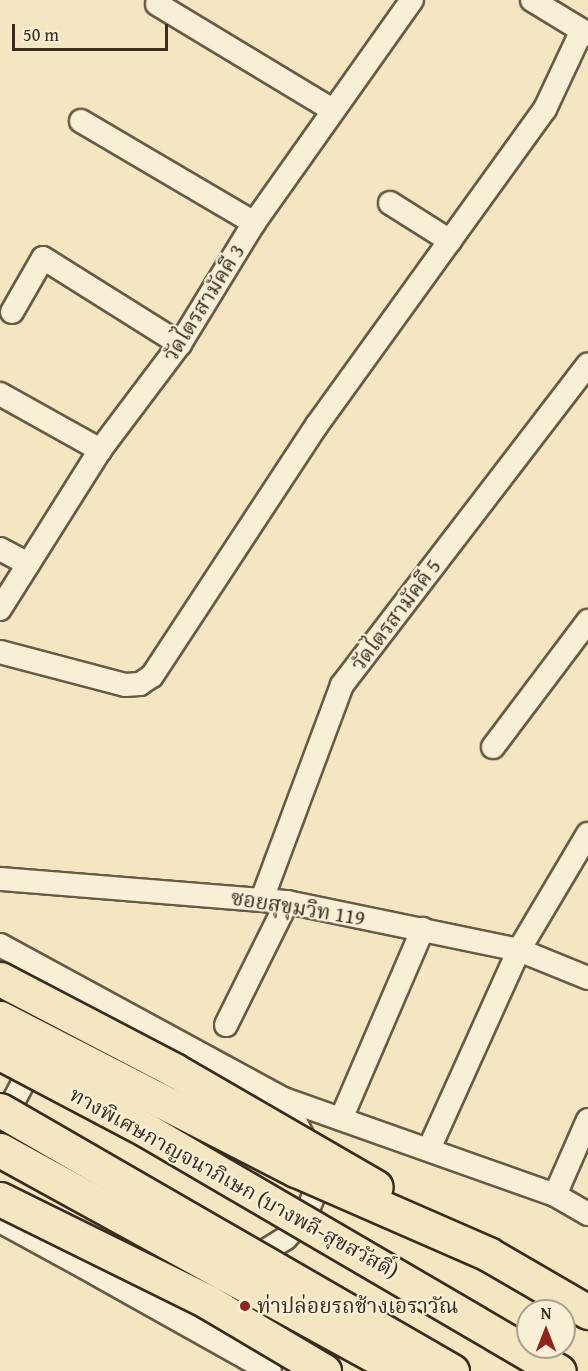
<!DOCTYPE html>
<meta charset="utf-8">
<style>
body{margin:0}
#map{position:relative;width:588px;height:1371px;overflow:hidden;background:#f3e6c0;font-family:"Gentium Book Plus","Noto Serif Thai",serif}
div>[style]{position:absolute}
.roads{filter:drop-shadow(2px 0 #685a46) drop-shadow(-2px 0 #685a46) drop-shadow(0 2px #685a46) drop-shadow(0 -2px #685a46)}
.street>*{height:22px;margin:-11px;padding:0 11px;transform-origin:11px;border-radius:11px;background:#f7efd6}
.bridges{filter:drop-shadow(2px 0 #392c1e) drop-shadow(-2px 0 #392c1e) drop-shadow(0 2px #392c1e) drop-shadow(0 -2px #392c1e)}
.highway-bridge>*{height:33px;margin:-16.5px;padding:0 16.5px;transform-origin:16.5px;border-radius:16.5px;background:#f3e6c0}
.dots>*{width:16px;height:16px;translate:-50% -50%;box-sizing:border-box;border:3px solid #f7efd6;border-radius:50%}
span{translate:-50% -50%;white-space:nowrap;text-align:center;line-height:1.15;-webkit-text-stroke:4.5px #f7efd6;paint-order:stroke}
.street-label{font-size:21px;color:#392c1e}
.poi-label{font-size:21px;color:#392c1e}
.left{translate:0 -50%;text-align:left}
.north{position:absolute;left:516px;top:1299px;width:60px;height:60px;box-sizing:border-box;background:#f7efd6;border:2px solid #aba18c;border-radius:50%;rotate:0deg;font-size:16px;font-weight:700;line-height:24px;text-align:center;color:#392c1e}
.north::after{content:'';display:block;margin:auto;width:21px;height:27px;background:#8f2418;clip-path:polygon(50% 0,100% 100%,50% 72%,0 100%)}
.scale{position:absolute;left:12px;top:24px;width:156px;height:27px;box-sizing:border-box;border:3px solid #392c1e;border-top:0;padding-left:8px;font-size:18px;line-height:21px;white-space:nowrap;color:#392c1e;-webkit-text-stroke:4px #f7efd6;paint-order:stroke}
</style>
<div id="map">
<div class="roads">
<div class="street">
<i style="left:532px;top:0;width:66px;rotate:31.3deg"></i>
<i style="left:157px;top:4px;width:205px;rotate:31.1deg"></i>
<i style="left:81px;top:121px;width:201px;rotate:30.5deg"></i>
<i style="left:390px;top:203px;width:71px;rotate:32.3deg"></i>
<i style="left:12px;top:312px;width:62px;rotate:-60.1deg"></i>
<i style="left:43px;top:258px;width:162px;rotate:32.1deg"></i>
<i style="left:0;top:394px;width:115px;rotate:29.2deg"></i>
<i style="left:0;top:549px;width:32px;rotate:28deg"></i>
<i style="left:0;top:609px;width:188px;rotate:-57.8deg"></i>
<i style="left:100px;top:450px;width:133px;rotate:-53deg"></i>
<i style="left:180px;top:344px;width:142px;rotate:-58.6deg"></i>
<i style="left:254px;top:223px;width:273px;rotate:-54.7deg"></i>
<i style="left:0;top:652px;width:129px;rotate:14.8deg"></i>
<i style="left:125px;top:685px;width:15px;rotate:-4deg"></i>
<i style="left:140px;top:684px;width:14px;rotate:-34deg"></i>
<i style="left:152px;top:676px;width:300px;rotate:-56.7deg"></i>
<i style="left:317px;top:425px;width:390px;rotate:-54.2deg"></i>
<i style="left:545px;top:109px;width:85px;rotate:-64.9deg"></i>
<i style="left:493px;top:747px;width:158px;rotate:-53deg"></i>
<i style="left:0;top:879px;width:288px;rotate:4.6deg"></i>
<i style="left:287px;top:902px;width:237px;rotate:11.7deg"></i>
<i style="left:519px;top:950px;width:74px;rotate:22.1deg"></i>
<i style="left:262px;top:899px;width:228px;rotate:-69.5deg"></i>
<i style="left:342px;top:685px;width:404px;rotate:-52.5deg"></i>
<i style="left:0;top:945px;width:323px;rotate:28.5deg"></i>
<i style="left:284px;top:1099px;width:288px;rotate:19.5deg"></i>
<i style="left:555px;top:1195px;width:38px;rotate:30deg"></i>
<i style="left:226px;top:1025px;width:137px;rotate:-63.6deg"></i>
<i style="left:341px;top:1119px;width:207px;rotate:-66.7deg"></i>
<i style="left:1px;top:1125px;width:78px;rotate:-62.4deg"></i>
<i style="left:429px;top:1149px;width:218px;rotate:-65.7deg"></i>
<i style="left:519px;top:950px;width:135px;rotate:-59.3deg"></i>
<i style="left:555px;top:1195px;width:82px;rotate:-66.3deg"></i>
<i style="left:0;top:1221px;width:108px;rotate:28.7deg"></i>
<i style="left:95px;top:1273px;width:48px;rotate:2.4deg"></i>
<i style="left:246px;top:1263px;width:47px;rotate:-32deg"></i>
<i style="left:286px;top:1238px;width:28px;rotate:-48deg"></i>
<i style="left:305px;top:1217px;width:24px;rotate:-68deg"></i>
<i style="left:314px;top:1195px;width:44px;rotate:-95.2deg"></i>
<i style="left:310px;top:1151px;width:58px;rotate:-116.6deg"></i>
<i style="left:98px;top:1275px;width:197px;rotate:29.2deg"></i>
</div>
</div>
<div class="bridges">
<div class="highway-bridge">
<i style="left:0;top:979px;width:196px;rotate:27.6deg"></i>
<i style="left:174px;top:1070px;width:233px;rotate:30.1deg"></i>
<i style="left:0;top:1018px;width:333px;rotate:27.2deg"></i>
<i style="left:296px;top:1170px;width:210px;rotate:23.6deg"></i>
<i style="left:488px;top:1254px;width:116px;rotate:30.1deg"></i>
<i style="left:0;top:1053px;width:165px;rotate:27.8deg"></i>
<i style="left:146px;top:1130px;width:478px;rotate:30.3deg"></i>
<i style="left:0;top:1110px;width:522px;rotate:30deg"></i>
<i style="left:0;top:1150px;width:459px;rotate:28.8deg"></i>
<i style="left:0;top:1199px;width:232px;rotate:26.3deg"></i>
<i style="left:208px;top:1302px;width:135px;rotate:30.7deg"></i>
</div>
</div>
<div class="dots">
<i style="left:245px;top:1306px;background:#8f2418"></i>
</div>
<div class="street-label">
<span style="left:204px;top:303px;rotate:-58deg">วัดไตรสามัคคี 3</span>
<span style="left:396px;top:615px;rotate:-53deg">วัดไตรสามัคคี 5</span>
<span style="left:298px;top:908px;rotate:9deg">ซอยสุขุมวิท 119</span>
<span style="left:234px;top:1183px;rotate:29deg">ทางพิเศษกาญจนาภิเษก (บางพลี-สุขสวัสดิ์)</span>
</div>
<div class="poi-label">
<span class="left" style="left:257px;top:1306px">ท่าปล่อยรถช้างเอราวัณ</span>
</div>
<div class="north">N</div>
<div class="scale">50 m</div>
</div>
